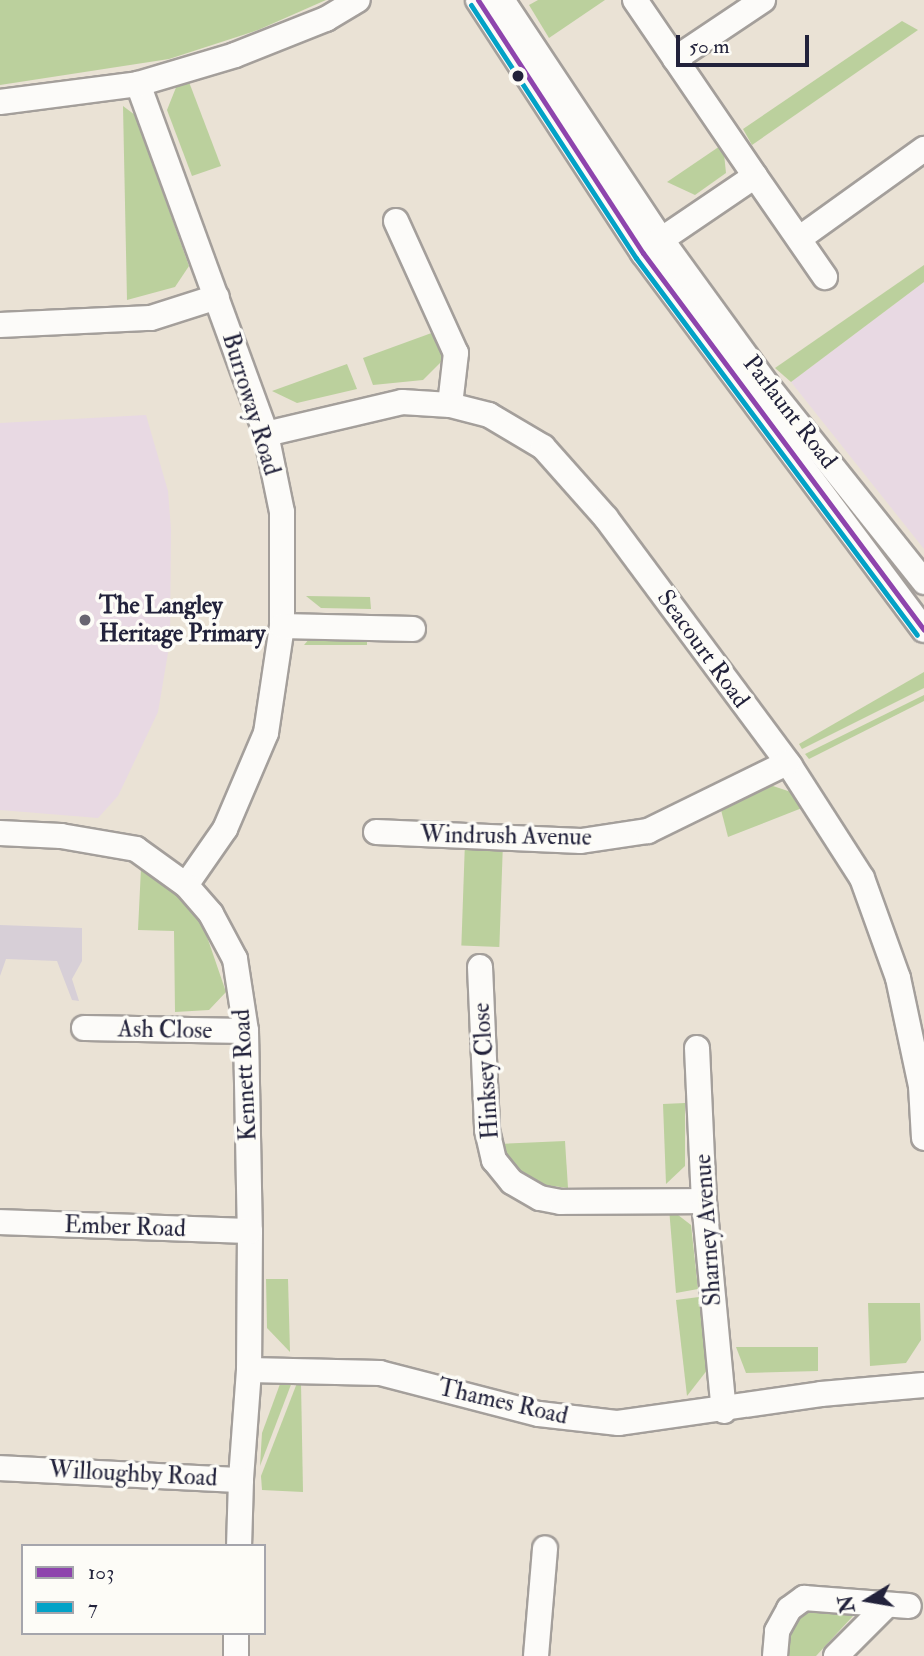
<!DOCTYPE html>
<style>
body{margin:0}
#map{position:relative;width:924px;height:1656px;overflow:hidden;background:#eae2d5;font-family:"IM FELL Double Pica",serif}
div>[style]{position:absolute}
.built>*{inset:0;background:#e8d9e3}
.industrial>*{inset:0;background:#d7cfd7}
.green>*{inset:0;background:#bbd09d;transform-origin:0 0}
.roads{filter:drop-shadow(2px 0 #a49f9b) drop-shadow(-2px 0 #a49f9b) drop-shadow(0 2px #a49f9b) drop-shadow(0 -2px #a49f9b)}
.minor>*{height:24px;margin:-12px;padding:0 12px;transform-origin:12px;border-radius:12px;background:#fcfbf9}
.bus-1>*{height:5px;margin:-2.5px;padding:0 2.5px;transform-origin:2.5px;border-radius:2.5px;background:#8e44ad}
.bus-2>*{height:5px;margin:-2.5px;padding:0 2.5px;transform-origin:2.5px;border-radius:2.5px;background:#02a2c7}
.dots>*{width:19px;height:19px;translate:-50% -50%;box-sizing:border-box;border:4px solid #fdfcf7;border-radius:50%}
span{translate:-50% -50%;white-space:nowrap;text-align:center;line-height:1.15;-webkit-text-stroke:7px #fdfcf7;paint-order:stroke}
.street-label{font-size:24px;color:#22223b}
.poi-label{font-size:24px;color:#22223b;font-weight:700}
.left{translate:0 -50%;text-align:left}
.legend{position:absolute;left:21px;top:1544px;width:245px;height:91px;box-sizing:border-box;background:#fdfcf7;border:2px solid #a5a5ac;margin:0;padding:9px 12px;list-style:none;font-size:21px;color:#22223b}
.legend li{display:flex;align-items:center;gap:14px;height:35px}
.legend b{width:35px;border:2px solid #a5a5ac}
.north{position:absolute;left:833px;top:1565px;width:70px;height:70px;-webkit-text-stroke:5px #fdfcf7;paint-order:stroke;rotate:259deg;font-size:19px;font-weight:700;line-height:28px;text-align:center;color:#22223b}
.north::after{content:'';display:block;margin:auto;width:24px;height:32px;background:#22223b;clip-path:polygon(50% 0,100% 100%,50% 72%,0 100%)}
.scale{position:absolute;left:676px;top:35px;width:133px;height:32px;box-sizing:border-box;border:4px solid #22223b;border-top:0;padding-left:9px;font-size:21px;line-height:24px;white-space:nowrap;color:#22223b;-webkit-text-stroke:5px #fdfcf7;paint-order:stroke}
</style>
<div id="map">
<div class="built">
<i style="clip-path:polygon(924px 282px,924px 549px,791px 382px)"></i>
<i style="clip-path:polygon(146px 415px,168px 491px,171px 529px,170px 641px,158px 712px,118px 796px,98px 818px,0 810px,0 423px)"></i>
</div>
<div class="industrial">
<i style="clip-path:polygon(0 925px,82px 928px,82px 961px,72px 979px,79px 1001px,72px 1000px,57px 961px,6px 959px,0 976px)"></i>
</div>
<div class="green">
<i style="clip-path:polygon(0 0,326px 0,258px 30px,169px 59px,0 85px)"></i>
<i style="clip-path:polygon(538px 0,605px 0,549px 38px,529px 5px)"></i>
<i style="clip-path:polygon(902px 21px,918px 30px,752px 145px,743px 129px)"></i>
<i style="clip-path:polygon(189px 82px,221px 166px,192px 176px,167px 110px,177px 85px)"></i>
<i style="clip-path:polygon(123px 106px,135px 115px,189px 266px,175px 287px,127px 300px)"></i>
<i style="clip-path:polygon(723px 144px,726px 173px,695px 195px,667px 182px)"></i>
<i style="clip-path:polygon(924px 265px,924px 282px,791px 382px,775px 368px)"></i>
<i style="clip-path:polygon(437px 331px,444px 359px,423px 380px,373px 385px,363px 358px)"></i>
<i style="clip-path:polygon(347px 364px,357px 389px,297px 403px,272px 391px)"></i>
<i style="clip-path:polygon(306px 596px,370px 597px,371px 609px,321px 608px)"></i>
<i style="clip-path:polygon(315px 632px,367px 632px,367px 645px,304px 645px)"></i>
<i style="clip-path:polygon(924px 672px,924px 688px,802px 749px,799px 744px)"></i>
<i style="clip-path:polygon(924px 695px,924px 701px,809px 759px,805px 754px)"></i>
<i style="clip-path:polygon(764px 783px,791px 792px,802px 808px,728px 837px,720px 806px)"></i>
<i style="left:503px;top:842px;width:105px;height:38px;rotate:92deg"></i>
<i style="clip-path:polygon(141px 868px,183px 896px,203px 925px,226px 992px,209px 1010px,175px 1012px,174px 931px,138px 930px)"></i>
<i style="clip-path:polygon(685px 1103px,685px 1166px,666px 1184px,663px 1104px)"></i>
<i style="clip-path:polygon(565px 1141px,568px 1188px,530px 1183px,512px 1168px,499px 1144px)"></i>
<i style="clip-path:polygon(669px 1208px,691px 1225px,698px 1289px,676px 1293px)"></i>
<i style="clip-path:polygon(266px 1279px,288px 1279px,290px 1352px,267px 1328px)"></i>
<i style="clip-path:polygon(699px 1297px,708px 1369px,687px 1396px,676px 1300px)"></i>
<i style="clip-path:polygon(868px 1303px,920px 1303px,921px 1340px,906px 1363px,870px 1366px)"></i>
<i style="clip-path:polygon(736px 1347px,818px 1347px,818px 1371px,746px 1373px)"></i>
<i style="clip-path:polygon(292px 1382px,260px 1466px,262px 1433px,280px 1384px)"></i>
<i style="clip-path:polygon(297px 1383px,301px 1383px,303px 1492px,262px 1490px,261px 1476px)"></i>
<i style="clip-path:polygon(847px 1606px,853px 1616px,816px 1656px,786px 1656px,788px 1615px,799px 1607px)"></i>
</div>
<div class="roads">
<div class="minor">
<i style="left:478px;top:0;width:302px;rotate:56.9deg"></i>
<i style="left:643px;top:253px;width:470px;rotate:53.3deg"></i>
<i style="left:502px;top:0;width:287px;rotate:56.4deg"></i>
<i style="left:661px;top:239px;width:180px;rotate:54deg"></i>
<i style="left:767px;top:385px;width:252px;rotate:51.4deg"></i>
<i style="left:635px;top:0;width:213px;rotate:55.7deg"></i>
<i style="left:675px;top:59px;width:106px;rotate:-33.8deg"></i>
<i style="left:138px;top:84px;width:373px;rotate:69.9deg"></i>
<i style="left:266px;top:434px;width:80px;rotate:78.4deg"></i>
<i style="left:282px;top:512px;width:114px;rotate:90deg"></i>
<i style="left:282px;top:626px;width:108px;rotate:98.5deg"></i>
<i style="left:266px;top:733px;width:104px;rotate:113.1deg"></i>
<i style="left:225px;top:829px;width:68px;rotate:124.9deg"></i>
<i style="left:0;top:102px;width:139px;rotate:-7.4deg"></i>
<i style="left:138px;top:84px;width:101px;rotate:-16.6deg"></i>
<i style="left:235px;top:55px;width:98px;rotate:-21.6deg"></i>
<i style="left:326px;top:19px;width:37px;rotate:-31deg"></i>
<i style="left:396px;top:221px;width:145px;rotate:65.6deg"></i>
<i style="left:456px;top:353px;width:52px;rotate:96.6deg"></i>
<i style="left:800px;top:238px;width:153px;rotate:-35.7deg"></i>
<i style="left:649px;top:248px;width:128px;rotate:-34.2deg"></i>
<i style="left:755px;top:176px;width:123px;rotate:55.3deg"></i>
<i style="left:0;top:325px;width:151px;rotate:-2.7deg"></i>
<i style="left:151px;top:318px;width:69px;rotate:-17.7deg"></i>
<i style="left:266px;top:434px;width:140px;rotate:-13.2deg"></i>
<i style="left:402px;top:402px;width:48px;rotate:3.6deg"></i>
<i style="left:450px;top:405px;width:40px;rotate:14.4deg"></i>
<i style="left:489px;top:415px;width:63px;rotate:30.7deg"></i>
<i style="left:543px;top:447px;width:95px;rotate:48.4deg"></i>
<i style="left:606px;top:518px;width:309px;rotate:53.4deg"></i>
<i style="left:790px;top:766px;width:133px;rotate:57.3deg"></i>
<i style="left:862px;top:878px;width:106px;rotate:70.2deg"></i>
<i style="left:898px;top:978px;width:110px;rotate:78deg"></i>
<i style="left:921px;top:1086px;width:52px;rotate:86.7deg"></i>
<i style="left:282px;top:626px;width:131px;rotate:1.3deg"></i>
<i style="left:376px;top:832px;width:205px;rotate:2.5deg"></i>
<i style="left:581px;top:841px;width:68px;rotate:-8.5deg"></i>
<i style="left:648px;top:831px;width:155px;rotate:-26.1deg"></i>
<i style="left:0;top:833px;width:61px;rotate:2.8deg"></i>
<i style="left:61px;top:836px;width:76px;rotate:9.8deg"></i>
<i style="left:136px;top:849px;width:62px;rotate:35.8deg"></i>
<i style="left:186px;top:885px;width:38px;rotate:49deg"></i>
<i style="left:211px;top:914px;width:51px;rotate:61.9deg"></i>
<i style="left:235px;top:959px;width:73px;rotate:81.3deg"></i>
<i style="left:246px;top:1031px;width:200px;rotate:88.9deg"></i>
<i style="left:250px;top:1231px;width:139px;rotate:90.4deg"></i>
<i style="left:249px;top:1370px;width:110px;rotate:94.2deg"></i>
<i style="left:480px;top:967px;width:163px;rotate:87.5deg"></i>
<i style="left:487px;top:1130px;width:31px;rotate:77deg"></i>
<i style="left:494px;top:1160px;width:28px;rotate:51deg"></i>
<i style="left:512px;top:1182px;width:32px;rotate:30deg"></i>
<i style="left:540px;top:1198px;width:21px;rotate:11deg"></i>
<i style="left:561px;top:1202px;width:143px;rotate:-0.4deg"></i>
<i style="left:84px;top:1028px;width:162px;rotate:1.1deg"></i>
<i style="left:697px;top:1048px;width:153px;rotate:87.4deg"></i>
<i style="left:704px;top:1201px;width:211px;rotate:84.6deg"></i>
<i style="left:0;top:1222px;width:250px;rotate:2.1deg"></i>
<i style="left:249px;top:1370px;width:131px;rotate:1.3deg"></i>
<i style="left:380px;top:1373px;width:164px;rotate:14.5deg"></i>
<i style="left:539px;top:1414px;width:80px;rotate:6.5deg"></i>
<i style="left:618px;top:1423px;width:205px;rotate:-8.1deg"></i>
<i style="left:821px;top:1394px;width:103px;rotate:-5deg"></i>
<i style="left:0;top:1468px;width:241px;rotate:2.9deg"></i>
<i style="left:241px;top:1480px;width:66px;rotate:91.7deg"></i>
<i style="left:236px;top:1656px;width:23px;rotate:-90deg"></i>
<i style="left:536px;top:1656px;width:108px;rotate:-85.2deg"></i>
<i style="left:775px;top:1656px;width:25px;rotate:-85deg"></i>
<i style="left:777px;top:1631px;width:25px;rotate:-61deg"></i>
<i style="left:789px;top:1609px;width:19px;rotate:-36deg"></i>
<i style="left:804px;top:1598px;width:105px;rotate:4.4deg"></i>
<i style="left:836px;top:1656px;width:71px;rotate:-45deg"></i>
</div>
</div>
<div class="bus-1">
<i style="left:478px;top:0;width:302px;rotate:56.9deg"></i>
<i style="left:643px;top:253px;width:470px;rotate:53.3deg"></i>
</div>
<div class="bus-2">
<i style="left:471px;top:5px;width:302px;rotate:56.9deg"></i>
<i style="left:636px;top:258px;width:470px;rotate:53.3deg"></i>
</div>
<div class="dots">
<i style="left:518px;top:76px;background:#22223b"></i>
<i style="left:85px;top:620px;background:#686571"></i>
</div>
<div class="street-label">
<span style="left:251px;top:404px;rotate:73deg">Burroway Road</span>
<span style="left:790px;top:412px;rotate:52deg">Parlaunt Road</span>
<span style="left:703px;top:649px;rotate:54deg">Seacourt Road</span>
<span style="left:506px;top:836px;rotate:1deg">Windrush Avenue</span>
<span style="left:165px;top:1030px;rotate:1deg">Ash Close</span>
<span style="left:486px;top:1071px;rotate:-94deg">Hinksey Close</span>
<span style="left:245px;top:1075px;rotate:-93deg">Kennett Road</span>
<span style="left:125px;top:1227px;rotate:2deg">Ember Road</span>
<span style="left:708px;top:1230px;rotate:-94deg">Sharney Avenue</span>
<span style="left:503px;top:1402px;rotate:13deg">Thames Road</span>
<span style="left:133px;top:1474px;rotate:3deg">Willoughby Road</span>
</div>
<div class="poi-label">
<span class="left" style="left:99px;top:620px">The Langley<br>Heritage Primary</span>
</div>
<ul class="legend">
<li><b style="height:9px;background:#8e44ad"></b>103</li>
<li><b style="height:9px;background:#02a2c7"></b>7</li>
</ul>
<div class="north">N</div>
<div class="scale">50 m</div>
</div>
